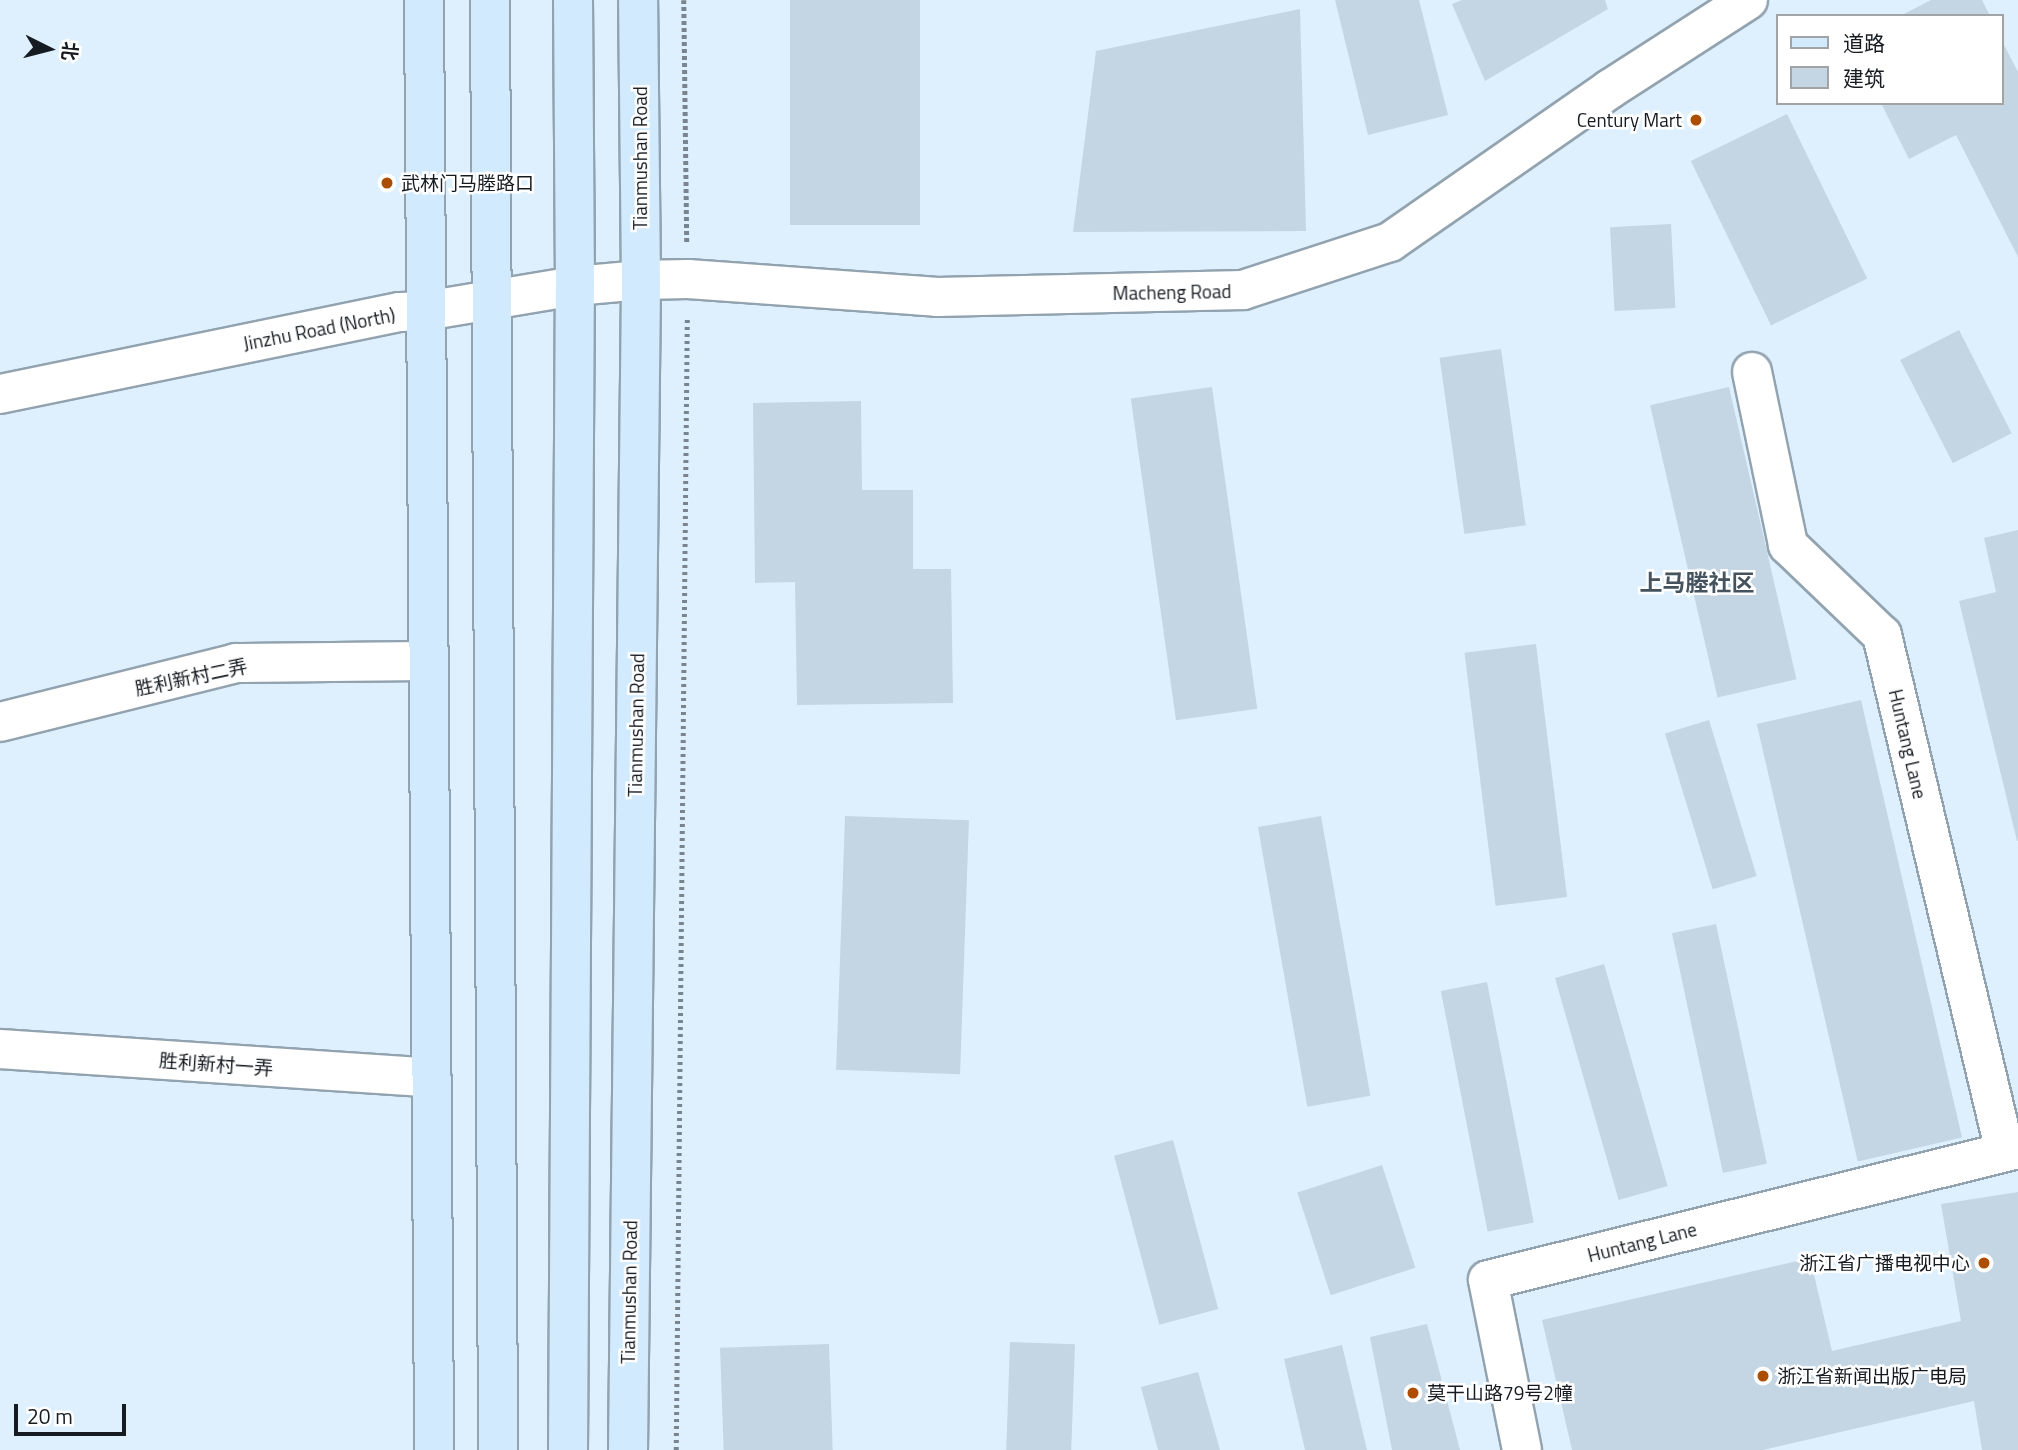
<!DOCTYPE html>
<meta charset="utf-8">
<style>
body{margin:0}
#map{position:relative;width:2018px;height:1450px;overflow:hidden;background:#def0fe;font-family:"Titillium Web","Noto Sans SC",sans-serif}
div>[style]{position:absolute}
.building>*{inset:0;background:#c4d5e3;transform-origin:0 0}
.path>*{height:4.5px;margin-top:-2.25px;transform-origin:0;background:repeating-linear-gradient(90deg,#79858e 0 3.5px,transparent 0 7px)}
.roads{filter:drop-shadow(2px 0 #92a3af) drop-shadow(-2px 0 #92a3af) drop-shadow(0 2px #92a3af) drop-shadow(0 -2px #92a3af)}
.minor>*{height:38px;margin:-19px;padding:0 19px;transform-origin:19px;border-radius:19px;background:#fff}
.major>*{height:38px;margin:-19px;padding:0 19px;transform-origin:19px;border-radius:19px;background:#d1eafd}
.dots>*{width:19px;height:19px;translate:-50% -50%;box-sizing:border-box;border:4px solid #fff;border-radius:50%}
span{translate:-50% -50%;white-space:nowrap;text-align:center;line-height:1.15;-webkit-text-stroke:5px #fff;paint-order:stroke}
.poi-label{font-size:19px;color:#151b20}
.right{translate:-100% -50%;text-align:right}
.left{translate:0 -50%;text-align:left}
.street-label{font-size:19px;color:#151b20}
.quarter-label{font-size:23px;color:#44535e;font-weight:700}
.legend{position:absolute;left:1776px;top:14px;width:228px;height:91px;box-sizing:border-box;background:#fff;border:2px solid #a1a4a6;margin:0;padding:9px 12px;list-style:none;font-size:21px;color:#151b20}
.legend li{display:flex;align-items:center;gap:14px;height:35px}
.legend b{width:35px;border:2px solid #a1a4a6}
.north{position:absolute;left:14px;top:14px;width:70px;height:70px;-webkit-text-stroke:5px #fff;paint-order:stroke;rotate:96deg;font-size:19px;font-weight:700;line-height:28px;text-align:center;color:#151b20}
.north::after{content:'';display:block;margin:auto;width:24px;height:32px;background:#151b20;clip-path:polygon(50% 0,100% 100%,50% 72%,0 100%)}
.scale{position:absolute;left:14px;top:1404px;width:112px;height:32px;box-sizing:border-box;border:4px solid #151b20;border-top:0;padding-left:9px;font-size:21px;line-height:24px;white-space:nowrap;color:#151b20;-webkit-text-stroke:5px #fff;paint-order:stroke}
</style>
<div id="map">
<div class="building">
<i style="left:790px;top:0;width:130px;height:225px"></i>
<i style="clip-path:polygon(1335px 0,1419px 0,1448px 115px,1368px 135px)"></i>
<i style="clip-path:polygon(1462px 0,1605px 0,1608px 9px,1485px 81px,1452px 4px)"></i>
<i style="clip-path:polygon(1931px 0,1982px 0,1990px 16px,1900px 16px)"></i>
<i style="clip-path:polygon(1300px 9px,1306px 231px,1073px 232px,1096px 51px)"></i>
<i style="clip-path:polygon(2002px 41px,2018px 72px,2018px 257px,1956px 135px,1909px 159px,1881px 103px,2002px 103px)"></i>
<i style="left:1787px;top:114px;width:183px;height:107px;rotate:64deg"></i>
<i style="left:1671px;top:224px;width:84px;height:61px;rotate:87deg"></i>
<i style="left:1959px;top:330px;width:116px;height:66px;rotate:63deg"></i>
<i style="left:1501px;top:349px;width:178px;height:62px;rotate:82deg"></i>
<i style="left:1212px;top:387px;width:325px;height:82px;rotate:82deg"></i>
<i style="left:1729px;top:387px;width:300px;height:81px;rotate:77deg"></i>
<i style="clip-path:polygon(861px 401px,862px 490px,913px 490px,913px 569px,951px 569px,953px 703px,797px 705px,795px 582px,755px 583px,753px 403px)"></i>
<i style="clip-path:polygon(2018px 530px,2018px 841px,2017px 841px,1959px 601px,1996px 592px,1984px 538px)"></i>
<i style="left:1536px;top:644px;width:255px;height:72px;rotate:83deg"></i>
<i style="left:1861px;top:700px;width:449px;height:107px;rotate:77deg"></i>
<i style="left:1709px;top:720px;width:163px;height:46px;rotate:73deg"></i>
<i style="left:845px;top:816px;width:124px;height:254px;rotate:2deg"></i>
<i style="left:1321px;top:816px;width:284px;height:64px;rotate:80deg"></i>
<i style="left:1716px;top:924px;width:245px;height:45px;rotate:78deg"></i>
<i style="left:1604px;top:964px;width:231px;height:51px;rotate:74deg"></i>
<i style="left:1487px;top:982px;width:245px;height:47px;rotate:79deg"></i>
<i style="left:1173px;top:1140px;width:175px;height:61px;rotate:75deg"></i>
<i style="left:1382px;top:1165px;width:108px;height:89px;rotate:72deg"></i>
<i style="clip-path:polygon(2018px 1192px,2018px 1450px,1982px 1450px,1974px 1401px,1763px 1450px,1572px 1450px,1542px 1320px,1810px 1258px,1832px 1351px,1961px 1321px,1941px 1204px)"></i>
<i style="clip-path:polygon(1427px 1324px,1460px 1450px,1392px 1450px,1370px 1337px)"></i>
<i style="left:1010px;top:1342px;width:65px;height:108px;rotate:2deg"></i>
<i style="left:829px;top:1344px;width:106px;height:109px;rotate:88deg"></i>
<i style="clip-path:polygon(1342px 1345px,1367px 1450px,1305px 1450px,1284px 1359px)"></i>
<i style="clip-path:polygon(1198px 1372px,1220px 1450px,1158px 1450px,1141px 1387px)"></i>
</div>
<div class="path">
<i style="left:684px;top:0;width:242px;rotate:89.3deg"></i>
<i style="left:676px;top:1450px;width:1133px;rotate:-89.44deg"></i>
</div>
<div class="roads">
<div class="minor">
<i style="left:1752px;top:372px;width:177px;rotate:78.2deg"></i>
<i style="left:1788px;top:545px;width:130px;rotate:43.8deg"></i>
<i style="left:1882px;top:635px;width:531px;rotate:76.62deg"></i>
<i style="left:0;top:394px;width:408px;rotate:-11.6deg"></i>
<i style="left:400px;top:312px;width:25px;rotate:-2deg"></i>
<i style="left:425px;top:311px;width:152px;rotate:-9.5deg"></i>
<i style="left:575px;top:286px;width:66px;rotate:-5.2deg"></i>
<i style="left:641px;top:280px;width:47px;rotate:-1.2deg"></i>
<i style="left:688px;top:279px;width:250px;rotate:4.1deg"></i>
<i style="left:937px;top:297px;width:306px;rotate:-1.3deg"></i>
<i style="left:1243px;top:290px;width:155px;rotate:-18.1deg"></i>
<i style="left:1390px;top:242px;width:268px;rotate:-34.8deg"></i>
<i style="left:1610px;top:89px;width:164px;rotate:-32.8deg"></i>
<i style="left:0;top:722px;width:243px;rotate:-14deg"></i>
<i style="left:236px;top:663px;width:192px;rotate:-0.6deg"></i>
<i style="left:0;top:1049px;width:432px;rotate:3.8deg"></i>
<i style="left:1522px;top:1450px;width:173px;rotate:-101.3deg"></i>
<i style="left:1488px;top:1280px;width:546px;rotate:-13.88deg"></i>
</div>
<div class="major">
<i style="left:424px;top:0;width:1450px;rotate:89.6deg"></i>
<i style="left:490px;top:0;width:1450px;rotate:89.68deg"></i>
<i style="left:568px;top:1450px;width:1164px;rotate:-89.66deg"></i>
<i style="left:575px;top:286px;width:286px;rotate:-90.4deg"></i>
<i style="left:628px;top:1450px;width:1170px;rotate:-89.36deg"></i>
<i style="left:641px;top:280px;width:280px;rotate:-90.6deg"></i>
</div>
</div>
<div class="dots">
<i style="left:1696px;top:120px;background:#ad4d00"></i>
<i style="left:387px;top:183px;background:#ad4d00"></i>
<i style="left:1984px;top:1263px;background:#ad4d00"></i>
<i style="left:1763px;top:1376px;background:#ad4d00"></i>
<i style="left:1413px;top:1393px;background:#ad4d00"></i>
</div>
<div class="poi-label">
<span class="right" style="left:1682px;top:120px">Century Mart</span>
<span class="left" style="left:401px;top:183px">武林门马塍路口</span>
<span class="right" style="left:1970px;top:1263px">浙江省广播电视中心</span>
<span class="left" style="left:1777px;top:1376px">浙江省新闻出版广电局</span>
<span class="left" style="left:1427px;top:1393px">莫干山路79号2幢</span>
</div>
<div class="street-label">
<span style="left:640px;top:158px;rotate:-90deg">Tianmushan Road</span>
<span style="left:1172px;top:292px;rotate:-1deg">Macheng Road</span>
<span style="left:319px;top:329px;rotate:-11deg">Jinzhu Road (North)</span>
<span style="left:191px;top:677px;rotate:-12deg">胜利新村二弄</span>
<span style="left:636px;top:725px;rotate:-89deg">Tianmushan Road</span>
<span style="left:1908px;top:744px;rotate:77deg">Huntang Lane</span>
<span style="left:216px;top:1064px;rotate:4deg">胜利新村一弄</span>
<span style="left:1642px;top:1242px;rotate:-14deg">Huntang Lane</span>
<span style="left:629px;top:1292px;rotate:-89deg">Tianmushan Road</span>
</div>
<div class="quarter-label">
<span style="left:1697px;top:583px">上马塍社区</span>
</div>
<ul class="legend">
<li><b style="height:9px;background:#d1eafd"></b>道路</li>
<li><b style="height:19px;background:#c4d5e3"></b>建筑</li>
</ul>
<div class="north">北</div>
<div class="scale">20 m</div>
</div>
